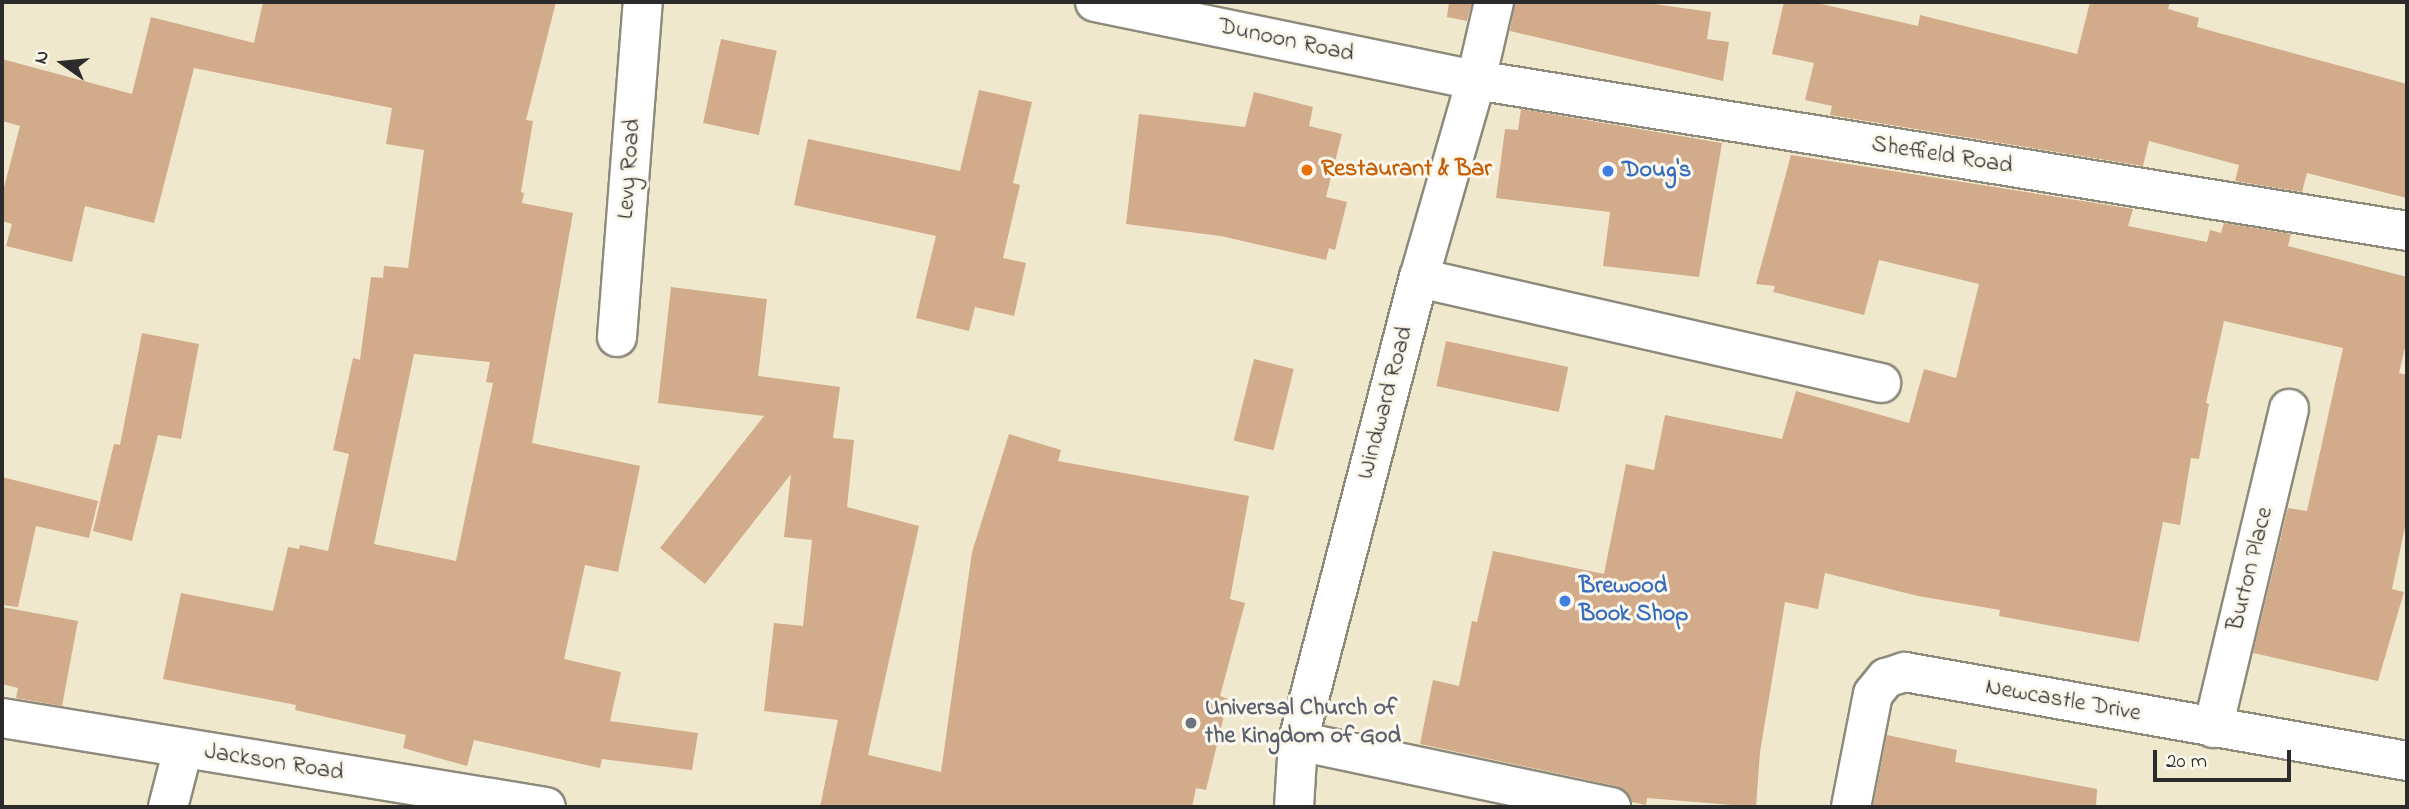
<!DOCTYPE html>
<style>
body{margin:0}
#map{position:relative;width:2409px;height:809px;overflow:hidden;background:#efe8cd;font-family:"Indie Flower",sans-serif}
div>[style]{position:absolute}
.building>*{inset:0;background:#d2ab8a;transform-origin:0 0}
.roads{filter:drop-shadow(2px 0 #8d8a7c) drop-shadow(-2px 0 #8d8a7c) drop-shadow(0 2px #8d8a7c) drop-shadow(0 -2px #8d8a7c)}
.minor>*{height:38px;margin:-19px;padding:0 19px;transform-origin:19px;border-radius:19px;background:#fff}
.secondary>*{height:38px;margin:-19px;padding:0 19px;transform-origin:19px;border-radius:19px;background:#fff}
.dots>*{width:19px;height:19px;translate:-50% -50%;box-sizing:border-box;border:4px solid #fbf7ec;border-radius:50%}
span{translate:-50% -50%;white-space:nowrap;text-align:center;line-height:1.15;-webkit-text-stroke:6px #fbf7ec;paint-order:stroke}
.street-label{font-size:24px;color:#2b2b2b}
.food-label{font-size:24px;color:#c56008;font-weight:700}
.left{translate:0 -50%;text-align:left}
.shop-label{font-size:24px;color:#366cbe;font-weight:700}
.worship-label{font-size:24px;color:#5b616d;font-weight:700}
.frame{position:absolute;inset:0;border:4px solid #2b2b2b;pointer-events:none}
.north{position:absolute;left:28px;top:28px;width:70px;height:70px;-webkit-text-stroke:5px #fbf7ec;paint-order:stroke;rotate:285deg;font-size:19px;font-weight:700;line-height:28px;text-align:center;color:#2b2b2b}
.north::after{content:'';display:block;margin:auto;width:24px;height:32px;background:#2b2b2b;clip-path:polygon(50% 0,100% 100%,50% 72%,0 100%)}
.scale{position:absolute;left:2153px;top:750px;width:138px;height:32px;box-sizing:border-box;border:4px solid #2b2b2b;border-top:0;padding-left:9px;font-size:21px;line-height:24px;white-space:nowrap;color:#2b2b2b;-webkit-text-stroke:5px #fbf7ec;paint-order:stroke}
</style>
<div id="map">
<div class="building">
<i style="clip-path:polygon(evenodd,263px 2px,556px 2px,526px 120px,533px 121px,521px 192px,524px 193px,522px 203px,573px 213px,532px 443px,640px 466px,618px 572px,585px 565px,564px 659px,621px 672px,610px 721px,698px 733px,692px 770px,602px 759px,600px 768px,474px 740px,467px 766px,403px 748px,406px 735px,295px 710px,296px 705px,163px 679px,181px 593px,273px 611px,288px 547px,299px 549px,300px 545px,328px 551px,349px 454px,333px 450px,353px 358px,360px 360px,371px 277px,383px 278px,384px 266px,408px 268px,424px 150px,386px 144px,392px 108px,194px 68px,154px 223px,85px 206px,72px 262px,6px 246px,12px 224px,2px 221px,2px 195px,20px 126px,2px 121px,2px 59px,132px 94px,151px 17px,254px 43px,263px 2px,414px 354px,490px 362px,486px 382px,493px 383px,456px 561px,374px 544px,414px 354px)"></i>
<i style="clip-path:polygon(1449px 2px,1472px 2px,1467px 21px,1447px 17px)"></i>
<i style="clip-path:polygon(1515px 2px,1640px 2px,1711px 12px,1707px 39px,1729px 42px,1723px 81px,1510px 31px)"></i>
<i style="clip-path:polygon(1784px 2px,1813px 2px,1918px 26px,1920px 15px,2077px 54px,2090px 2px,2170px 2px,2168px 9px,2199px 18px,2197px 27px,2407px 84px,2407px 198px,2307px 173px,2302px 192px,2235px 181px,2239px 165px,2149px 141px,2143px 166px,1830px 115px,1832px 106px,1805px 100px,1814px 63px,1772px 54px)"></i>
<i style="left:721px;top:39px;width:57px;height:86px;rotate:12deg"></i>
<i style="clip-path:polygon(979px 90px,1032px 102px,1013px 183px,1020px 185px,1003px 258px,1026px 263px,1014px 316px,975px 307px,969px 331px,916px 318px,936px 236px,794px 205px,808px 139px,960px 171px)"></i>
<i style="clip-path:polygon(1254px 92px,1313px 107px,1309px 126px,1342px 134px,1326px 197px,1347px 202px,1335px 250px,1329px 248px,1326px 260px,1221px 236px,1126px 224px,1139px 114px,1245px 127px)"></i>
<i style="clip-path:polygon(1521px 109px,1722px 143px,1699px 277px,1603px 266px,1610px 212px,1496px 198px,1505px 129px,1518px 130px)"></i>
<i style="clip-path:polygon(1791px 155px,2133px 209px,2128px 226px,2207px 242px,2210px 230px,2221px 233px,2224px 223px,2291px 234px,2288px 246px,2407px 277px,2407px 339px,2399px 373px,2407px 375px,2407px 517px,2392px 589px,2404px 592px,2378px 681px,2253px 653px,2288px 508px,2307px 511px,2343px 348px,2224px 321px,2206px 403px,2209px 404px,2199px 459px,2191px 458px,2180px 525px,2163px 522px,2139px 642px,1999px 616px,2000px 610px,1918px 596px,1825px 573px,1818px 609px,1785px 602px,1760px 752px,1756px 807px,1647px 798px,1646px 805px,1632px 802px,1626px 791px,1616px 786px,1420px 744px,1433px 680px,1459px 686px,1472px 621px,1477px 622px,1493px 551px,1604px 574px,1626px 464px,1654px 470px,1665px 415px,1782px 439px,1796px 391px,1909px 423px,1924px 369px,1956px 378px,1979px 284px,1879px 260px,1864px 315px,1773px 292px,1775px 286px,1756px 284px)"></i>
<i style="clip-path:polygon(671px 287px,767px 299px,758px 376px,840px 387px,833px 438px,854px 440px,847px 507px,919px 526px,868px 755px,941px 772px,972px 552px,1009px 434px,1061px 450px,1058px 461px,1249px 496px,1230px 599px,1245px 603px,1220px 696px,1228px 699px,1206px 790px,1196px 788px,1192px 807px,820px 807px,838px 720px,764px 711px,774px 623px,803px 626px,812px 540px,784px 537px,791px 474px,705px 584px,660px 548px,764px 416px,658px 403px)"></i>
<i style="clip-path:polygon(142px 333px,199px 344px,181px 439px,158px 435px,132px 541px,93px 531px,114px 444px,120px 445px)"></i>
<i style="left:1446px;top:341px;width:125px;height:46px;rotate:12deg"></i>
<i style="left:1254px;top:359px;width:41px;height:84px;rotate:14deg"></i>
<i style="clip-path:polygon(2px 477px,98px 501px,89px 538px,36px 526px,18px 607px,2px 605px)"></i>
<i style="clip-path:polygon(2px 607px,78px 621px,62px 706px,16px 698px,18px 688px,2px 684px)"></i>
<i style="clip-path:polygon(1887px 735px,1957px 750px,1955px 762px,2097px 789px,2096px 807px,1873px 807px)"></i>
</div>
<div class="roads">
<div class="minor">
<i style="left:1095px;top:2px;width:389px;rotate:11.6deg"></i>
<i style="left:1476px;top:80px;width:943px;rotate:9.21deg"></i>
<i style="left:1419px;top:278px;width:474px;rotate:12.8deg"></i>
<i style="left:617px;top:337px;width:336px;rotate:-85.6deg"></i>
<i style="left:2px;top:718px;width:551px;rotate:9.29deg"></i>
<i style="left:2213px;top:728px;width:328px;rotate:-76.6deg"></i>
<i style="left:1298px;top:741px;width:320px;rotate:11.9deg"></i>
<i style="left:168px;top:807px;width:60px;rotate:-75.5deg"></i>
<i style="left:1851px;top:807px;width:115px;rotate:-79deg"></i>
<i style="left:1873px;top:694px;width:21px;rotate:-51deg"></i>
<i style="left:1886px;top:678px;width:20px;rotate:-18deg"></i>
<i style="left:1905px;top:672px;width:510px;rotate:10.05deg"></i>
</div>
<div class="secondary">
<i style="left:1294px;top:807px;width:66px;rotate:-86.5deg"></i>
<i style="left:1298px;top:741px;width:479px;rotate:-75.4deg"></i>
<i style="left:1419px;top:278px;width:206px;rotate:-73.9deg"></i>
<i style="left:1476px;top:80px;width:80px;rotate:-77deg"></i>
</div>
</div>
<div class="dots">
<i style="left:1307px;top:170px;background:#e8710a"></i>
<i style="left:1608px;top:171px;background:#3f7fe0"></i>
<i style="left:1565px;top:601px;background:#3f7fe0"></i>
<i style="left:1191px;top:723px;background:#6b7280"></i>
</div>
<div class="street-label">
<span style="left:1286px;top:41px;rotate:12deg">Dunoon Road</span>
<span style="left:1942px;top:156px;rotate:9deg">Sheffield Road</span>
<span style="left:630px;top:169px;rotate:-86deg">Levy Road</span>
<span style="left:1386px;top:403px;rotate:-75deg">Windward Road</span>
<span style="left:2251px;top:569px;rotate:-76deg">Burton Place</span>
<span style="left:2063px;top:701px;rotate:10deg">Newcastle Drive</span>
<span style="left:274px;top:763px;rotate:9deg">Jackson Road</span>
</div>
<div class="food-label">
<span class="left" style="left:1321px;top:170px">Restaurant &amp; Bar</span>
</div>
<div class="shop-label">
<span class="left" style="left:1622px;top:171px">Doug's</span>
<span class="left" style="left:1579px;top:601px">Brewood<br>Book Shop</span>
</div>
<div class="worship-label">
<span class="left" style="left:1205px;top:723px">Universal Church of<br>the Kingdom of God</span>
</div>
<div class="frame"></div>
<div class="north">N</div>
<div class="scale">20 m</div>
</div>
